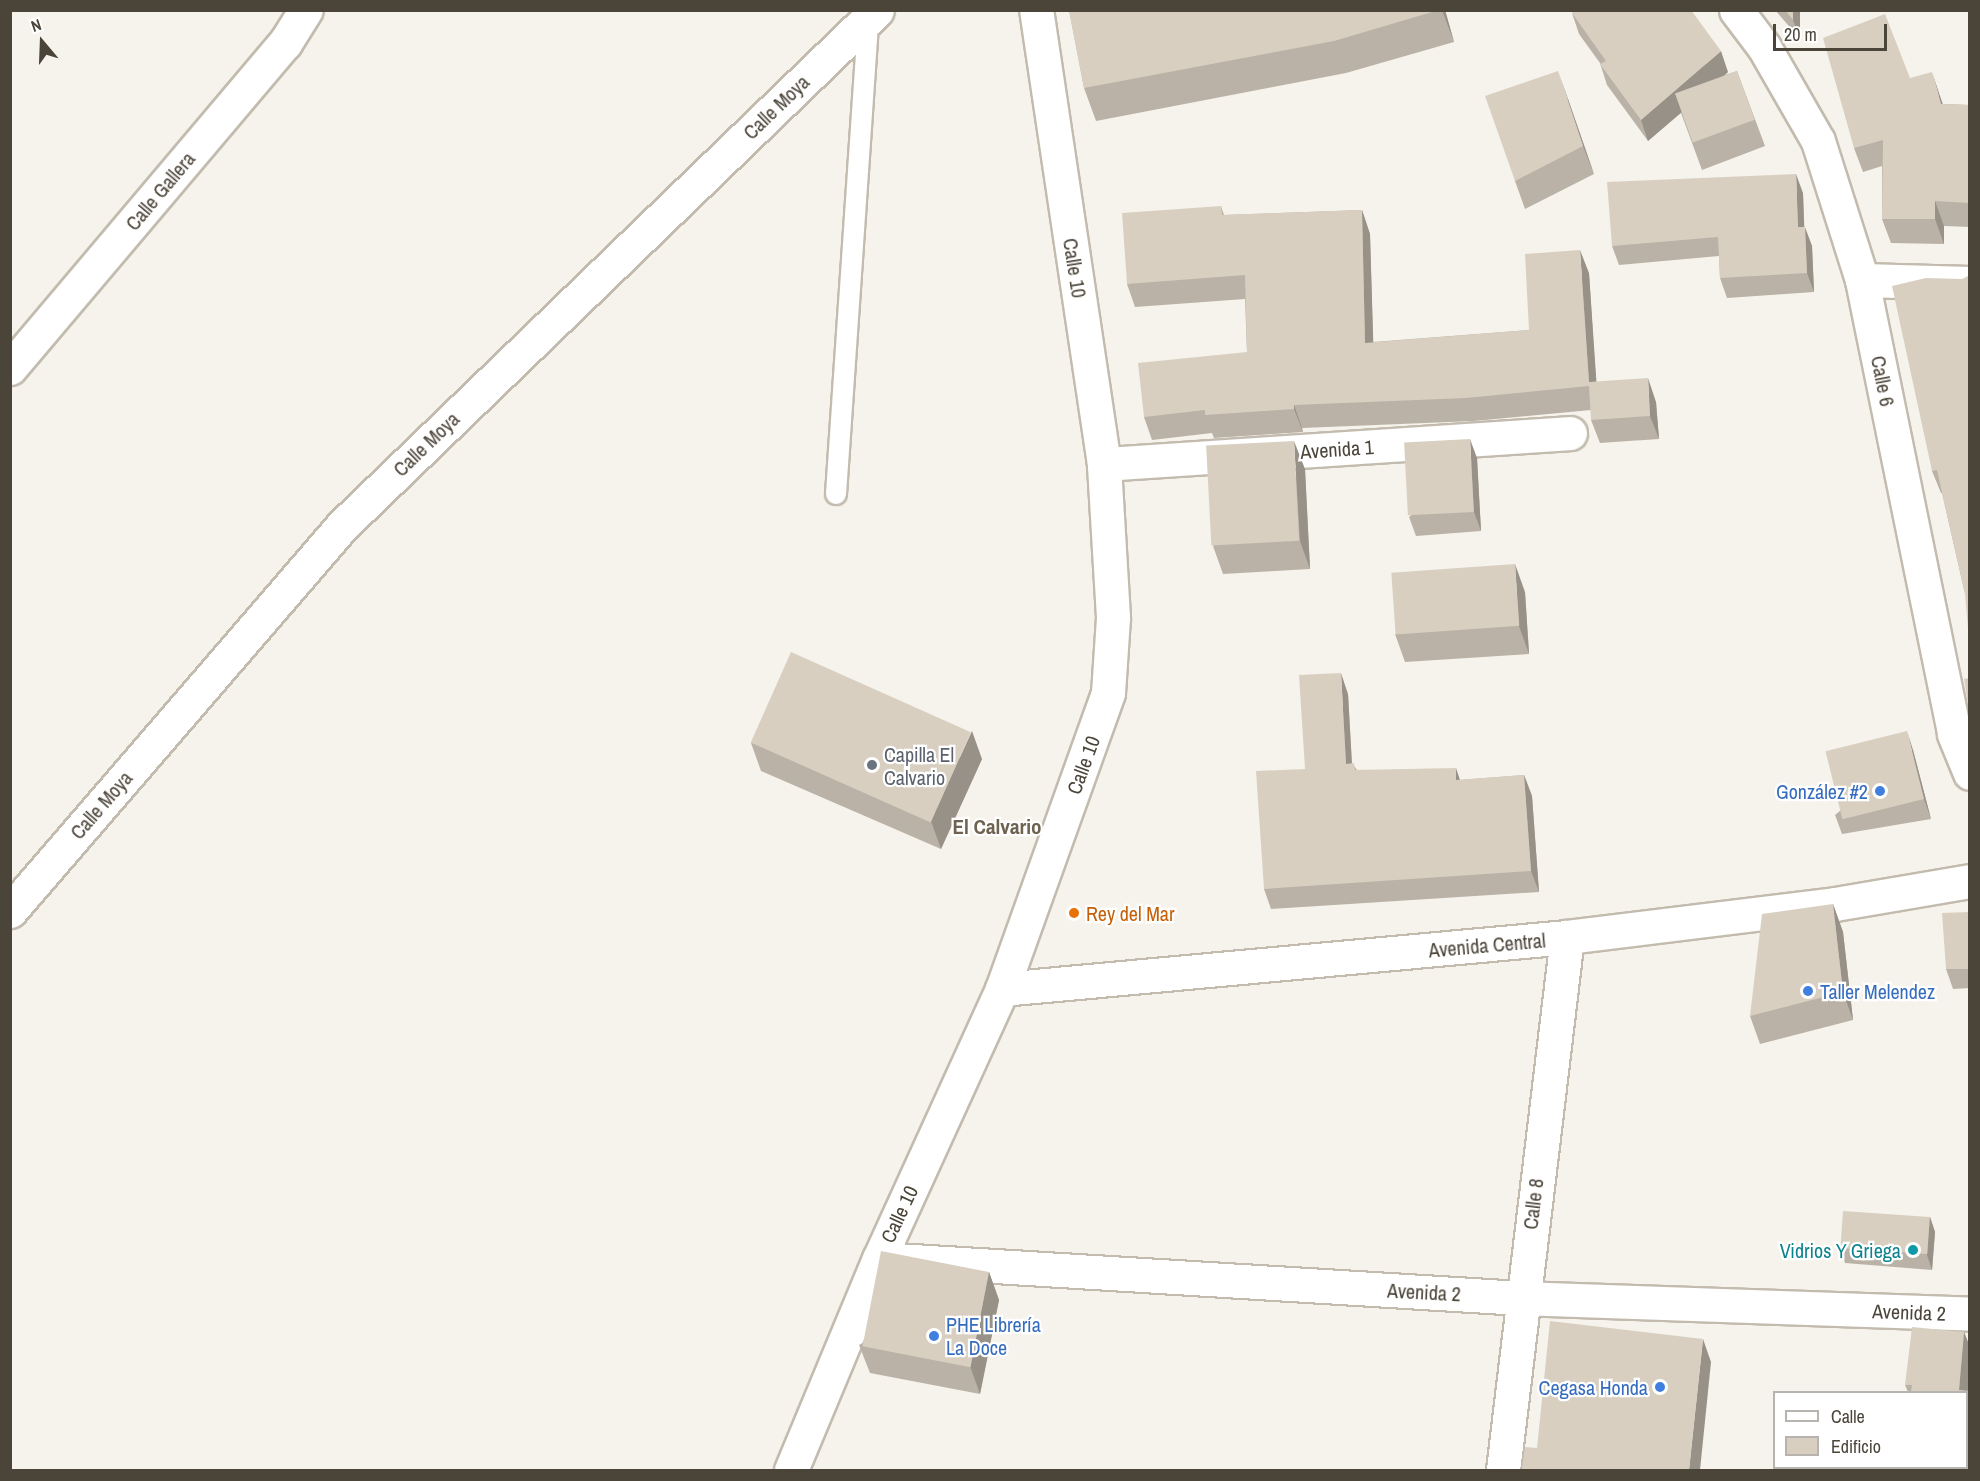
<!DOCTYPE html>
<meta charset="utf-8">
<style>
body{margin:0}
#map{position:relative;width:1980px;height:1481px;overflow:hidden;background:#f6f3ec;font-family:"Archivo Narrow",sans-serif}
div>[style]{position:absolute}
.roads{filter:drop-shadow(2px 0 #c2bbae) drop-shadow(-2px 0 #c2bbae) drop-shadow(0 2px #c2bbae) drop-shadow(0 -2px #c2bbae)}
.service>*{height:20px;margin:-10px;padding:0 10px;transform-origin:10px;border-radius:10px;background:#fff}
.minor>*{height:33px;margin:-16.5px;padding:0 16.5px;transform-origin:16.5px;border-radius:16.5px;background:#fff}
.tertiary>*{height:33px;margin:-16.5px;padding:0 16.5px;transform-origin:16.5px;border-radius:16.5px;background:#fff}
.wall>*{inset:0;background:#bab2a6}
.shaded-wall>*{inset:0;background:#979187}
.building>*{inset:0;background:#d8cfc1;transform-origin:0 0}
.dots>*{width:16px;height:16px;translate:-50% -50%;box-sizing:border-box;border:3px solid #fff;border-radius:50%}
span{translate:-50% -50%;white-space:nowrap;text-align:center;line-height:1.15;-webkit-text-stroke:4.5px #fff;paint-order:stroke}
.street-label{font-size:20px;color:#4b4439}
.worship-label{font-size:20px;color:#5b616d}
.left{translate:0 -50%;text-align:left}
.shop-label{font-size:20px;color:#366cbe}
.right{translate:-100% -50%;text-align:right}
.food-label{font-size:20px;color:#c56008}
.culture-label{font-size:20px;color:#0d838f}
.neighbourhood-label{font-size:21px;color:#6e6250;font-weight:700}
.frame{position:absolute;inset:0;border:12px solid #4b4439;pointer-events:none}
.legend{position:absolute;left:1773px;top:1391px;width:195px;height:78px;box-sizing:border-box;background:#fff;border:2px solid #b7b4b0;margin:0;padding:8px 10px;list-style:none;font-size:18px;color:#4b4439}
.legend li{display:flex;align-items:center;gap:12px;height:30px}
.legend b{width:30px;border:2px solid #b7b4b0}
.north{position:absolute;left:12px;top:12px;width:60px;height:60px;-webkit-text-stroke:4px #fff;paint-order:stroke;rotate:341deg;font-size:16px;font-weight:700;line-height:24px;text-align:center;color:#4b4439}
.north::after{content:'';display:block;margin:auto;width:21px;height:27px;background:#4b4439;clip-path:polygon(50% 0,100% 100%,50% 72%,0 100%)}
.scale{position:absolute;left:1773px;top:24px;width:114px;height:27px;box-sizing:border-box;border:3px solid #4b4439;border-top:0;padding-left:8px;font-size:18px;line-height:21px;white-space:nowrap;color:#4b4439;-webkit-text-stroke:4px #fff;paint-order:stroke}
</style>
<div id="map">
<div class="roads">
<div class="service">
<i style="left:836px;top:494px;width:476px;rotate:-86.1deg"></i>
</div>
<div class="minor">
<i style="left:1736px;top:10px;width:46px;rotate:52.9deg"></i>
<i style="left:1764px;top:47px;width:108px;rotate:60.1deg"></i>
<i style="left:1818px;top:141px;width:146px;rotate:72.4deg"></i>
<i style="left:1862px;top:280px;width:463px;rotate:78.5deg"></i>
<i style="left:1954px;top:734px;width:42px;rotate:67.7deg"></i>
<i style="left:1862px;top:280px;width:108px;rotate:1.6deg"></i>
<i style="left:10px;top:368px;width:426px;rotate:-49.8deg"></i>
<i style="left:285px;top:43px;width:39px;rotate:-58deg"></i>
<i style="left:1104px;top:464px;width:467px;rotate:-3.8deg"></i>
<i style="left:10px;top:911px;width:508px;rotate:-49.23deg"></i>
<i style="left:342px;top:526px;width:743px;rotate:-43.96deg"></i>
<i style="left:1002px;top:989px;width:567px;rotate:-5.26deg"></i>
<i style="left:1567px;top:937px;width:270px;rotate:-7deg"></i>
<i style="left:1835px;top:904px;width:137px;rotate:-9.7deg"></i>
<i style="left:896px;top:1260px;width:626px;rotate:3.48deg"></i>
<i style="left:1521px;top:1298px;width:449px;rotate:2deg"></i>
<i style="left:1503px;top:1470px;width:537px;rotate:-83.15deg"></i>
</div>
<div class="tertiary">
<i style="left:791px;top:1470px;width:229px;rotate:-67.4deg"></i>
<i style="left:879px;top:1259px;width:297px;rotate:-65.5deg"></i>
<i style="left:1002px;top:989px;width:314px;rotate:-70.3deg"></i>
<i style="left:1108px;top:693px;width:76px;rotate:-86.2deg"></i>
<i style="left:1113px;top:617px;width:153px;rotate:-93.4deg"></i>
<i style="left:1104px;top:464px;width:459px;rotate:-98.5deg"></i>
</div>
</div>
<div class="wall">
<i style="clip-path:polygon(1069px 10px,1445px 10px,1454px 42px,1346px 73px,1096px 121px,1084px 88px)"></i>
<i style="clip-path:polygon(1775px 10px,1800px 10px,1800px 39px)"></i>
<i style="clip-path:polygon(1572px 13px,1728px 72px,1725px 75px,1737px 71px,1765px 146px,1702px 170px,1681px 113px,1648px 141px,1607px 85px,1600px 63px,1579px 34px)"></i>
<i style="clip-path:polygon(1910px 78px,1940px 96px,1943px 104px,1970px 105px,1970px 227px,1944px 226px,1944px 244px,1891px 243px,1882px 219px,1882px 166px,1863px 172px,1854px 148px)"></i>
<i style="clip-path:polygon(1568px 99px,1594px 174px,1525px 209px,1515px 181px)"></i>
<i style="clip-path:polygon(1803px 193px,1804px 227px,1812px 246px,1814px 292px,1727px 298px,1720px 278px,1719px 256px,1619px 265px,1612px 246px)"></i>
<i style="clip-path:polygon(1221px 206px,1224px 215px,1362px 210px,1370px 234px,1373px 342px,1529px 330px,1589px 273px,1596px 382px,1656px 402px,1659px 439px,1600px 443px,1591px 420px,1591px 410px,1474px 421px,1302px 428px,1303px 432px,1214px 438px,1212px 433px,1152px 440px,1144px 417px,1247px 352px,1245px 299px,1135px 307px,1127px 284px)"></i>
<i style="clip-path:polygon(1926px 278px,1965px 594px,1942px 493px,1941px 493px,1932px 471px)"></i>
<i style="clip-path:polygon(1477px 458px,1481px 531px,1416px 536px,1409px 517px)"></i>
<i style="clip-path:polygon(1305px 469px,1310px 569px,1223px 574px,1213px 546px)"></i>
<i style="clip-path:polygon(1525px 592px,1529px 654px,1405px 662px,1395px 634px)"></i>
<i style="clip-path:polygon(1348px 694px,1352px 763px,1357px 770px,1460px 780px,1524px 775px,1532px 796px,1539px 892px,1271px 909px,1264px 889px)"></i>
<i style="clip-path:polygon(751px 743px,982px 759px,941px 849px,761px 771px)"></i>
<i style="clip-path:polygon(1913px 750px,1931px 819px,1842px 834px,1835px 815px)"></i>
<i style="clip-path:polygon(1833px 904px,1843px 932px,1853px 1020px,1760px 1044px,1750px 1016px)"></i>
<i style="clip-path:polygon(1970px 912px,1970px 988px,1953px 989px,1946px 969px)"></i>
<i style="clip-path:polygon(1930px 1217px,1935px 1232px,1932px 1270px,1845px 1263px,1840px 1248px)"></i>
<i style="clip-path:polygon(989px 1272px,999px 1300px,980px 1394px,870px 1373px,859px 1345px)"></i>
<i style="clip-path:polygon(1964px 1332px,1970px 1347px,1970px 1470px,1966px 1392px,1908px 1392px,1905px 1385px)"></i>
</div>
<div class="shaded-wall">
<i style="clip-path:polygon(1442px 10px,1445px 10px,1454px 42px)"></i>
<i style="clip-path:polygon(1793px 10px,1800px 10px,1800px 39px,1793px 20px)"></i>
<i style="clip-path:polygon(1721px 51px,1728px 72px,1648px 141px,1641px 120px)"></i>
<i style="clip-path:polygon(1558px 71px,1568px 99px,1594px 174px,1583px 146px)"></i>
<i style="clip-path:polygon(1932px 72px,1940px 96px,1949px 128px,1941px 104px)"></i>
<i style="clip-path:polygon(1796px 174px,1803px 193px,1805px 246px,1798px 227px)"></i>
<i style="clip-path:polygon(1935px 201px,1944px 226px,1944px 244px,1935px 219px)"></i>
<i style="clip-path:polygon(1362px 210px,1370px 234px,1374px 366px,1365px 343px)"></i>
<i style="clip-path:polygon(1805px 227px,1812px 246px,1814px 292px,1807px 273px)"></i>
<i style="clip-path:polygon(1580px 250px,1589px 273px,1598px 405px,1589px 382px)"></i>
<i style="clip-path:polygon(1648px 378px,1656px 402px,1659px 439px,1650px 416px)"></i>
<i style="clip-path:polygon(1294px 405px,1302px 428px,1303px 432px,1294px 409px)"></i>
<i style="clip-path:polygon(1470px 439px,1477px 458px,1481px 531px,1474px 512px)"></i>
<i style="clip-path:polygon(1294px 441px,1305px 469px,1310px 569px,1300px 541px)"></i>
<i style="clip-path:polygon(1515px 564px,1525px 592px,1529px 654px,1519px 626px)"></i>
<i style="clip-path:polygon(1341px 673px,1348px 694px,1353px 785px,1346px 764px)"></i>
<i style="clip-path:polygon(972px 731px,982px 759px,941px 849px,931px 821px)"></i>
<i style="clip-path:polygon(1907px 731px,1913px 750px,1931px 819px,1924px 799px)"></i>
<i style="clip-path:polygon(1456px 768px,1463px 789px,1456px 780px)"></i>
<i style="clip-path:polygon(1524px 775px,1532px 796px,1539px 892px,1531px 871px)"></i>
<i style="clip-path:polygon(1833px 904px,1843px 932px,1853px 1020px,1843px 992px)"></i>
<i style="clip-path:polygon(1930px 1217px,1935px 1232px,1932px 1270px,1927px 1255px)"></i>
<i style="clip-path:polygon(989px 1272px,999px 1300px,980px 1394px,970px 1366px)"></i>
<i style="clip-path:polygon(1964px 1332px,1970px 1347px,1970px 1392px,1959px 1390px)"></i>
<i style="clip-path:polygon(1703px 1339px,1711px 1362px,1700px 1470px,1689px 1470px)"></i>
</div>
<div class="building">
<i style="clip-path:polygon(1069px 10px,1439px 10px,1334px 41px,1084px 88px)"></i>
<i style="clip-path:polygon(1574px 10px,1691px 10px,1721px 51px,1641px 120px,1600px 64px,1606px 61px,1572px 13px)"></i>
<i style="clip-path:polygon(1785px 10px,1793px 10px,1793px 20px)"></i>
<i style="clip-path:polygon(1885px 14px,1910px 78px,1932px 72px,1941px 104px,1970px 105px,1970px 203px,1935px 201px,1935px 219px,1882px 219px,1883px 140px,1854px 148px,1823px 38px)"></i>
<i style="clip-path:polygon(1558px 71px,1583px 146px,1515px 181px,1485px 96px)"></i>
<i style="left:1737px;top:71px;width:52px;height:66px;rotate:70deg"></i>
<i style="clip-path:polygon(1796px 174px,1798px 227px,1805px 227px,1807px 273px,1720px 278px,1718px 237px,1612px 246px,1607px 182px)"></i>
<i style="clip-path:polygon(1221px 206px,1222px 215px,1362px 210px,1365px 343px,1529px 330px,1525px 254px,1580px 250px,1589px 382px,1648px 378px,1650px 416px,1591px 420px,1589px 386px,1466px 398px,1294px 405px,1294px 409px,1205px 415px,1205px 410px,1144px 417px,1138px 363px,1247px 352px,1245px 275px,1127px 284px,1122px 213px)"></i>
<i style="clip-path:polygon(1970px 275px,1970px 651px,1965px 594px,1937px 470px,1932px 471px,1892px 286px,1926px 278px,1962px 279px)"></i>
<i style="left:1470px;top:439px;width:73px;height:66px;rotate:87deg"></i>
<i style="left:1294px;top:441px;width:100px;height:88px;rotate:87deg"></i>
<i style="left:1515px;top:564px;width:62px;height:124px;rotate:86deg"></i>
<i style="left:791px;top:652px;width:197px;height:99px;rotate:24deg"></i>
<i style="clip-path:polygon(1341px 673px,1346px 764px,1354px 763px,1355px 770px,1456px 768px,1456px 780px,1524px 775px,1531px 871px,1264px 889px,1256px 771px,1305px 769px,1299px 675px)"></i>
<i style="clip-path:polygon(1970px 678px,1970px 717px,1964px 679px)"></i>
<i style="left:1907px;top:731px;width:70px;height:84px;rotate:76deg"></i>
<i style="clip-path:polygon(1833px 904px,1843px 992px,1750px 1016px,1762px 914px)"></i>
<i style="clip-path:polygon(1970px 912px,1970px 969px,1946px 969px,1942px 913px)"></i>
<i style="left:1843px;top:1211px;width:87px;height:37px;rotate:4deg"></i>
<i style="left:881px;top:1251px;width:110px;height:97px;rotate:11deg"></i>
<i style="clip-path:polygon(1550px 1321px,1703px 1339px,1689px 1470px,1522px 1470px,1525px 1447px,1537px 1448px)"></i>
<i style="clip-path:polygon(1912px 1327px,1964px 1332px,1959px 1390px,1970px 1391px,1970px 1470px,1903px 1470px,1904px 1467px,1966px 1467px,1966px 1392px,1911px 1392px,1912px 1385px,1905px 1385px)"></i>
</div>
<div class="dots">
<i style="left:872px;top:765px;background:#6b7280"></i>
<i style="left:1880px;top:791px;background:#3f7fe0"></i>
<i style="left:1074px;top:913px;background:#e8710a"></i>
<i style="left:1808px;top:991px;background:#3f7fe0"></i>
<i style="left:1913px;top:1250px;background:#0f9aa8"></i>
<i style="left:934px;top:1336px;background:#3f7fe0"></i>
<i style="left:1660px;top:1387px;background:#3f7fe0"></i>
</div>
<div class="street-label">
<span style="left:776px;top:107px;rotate:-44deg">Calle Moya</span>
<span style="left:160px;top:191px;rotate:-50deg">Calle Gallera</span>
<span style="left:1075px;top:268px;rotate:81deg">Calle 10</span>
<span style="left:1883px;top:381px;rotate:79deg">Calle 6</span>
<span style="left:426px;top:444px;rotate:-44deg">Calle Moya</span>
<span style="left:1337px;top:449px;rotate:-4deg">Avenida 1</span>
<span style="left:1083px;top:765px;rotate:-70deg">Calle 10</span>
<span style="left:101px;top:805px;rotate:-49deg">Calle Moya</span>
<span style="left:1487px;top:945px;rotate:-5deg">Avenida Central</span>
<span style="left:1533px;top:1204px;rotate:-83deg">Calle 8</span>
<span style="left:899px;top:1214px;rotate:-65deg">Calle 10</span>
<span style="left:1424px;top:1292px;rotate:3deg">Avenida 2</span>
<span style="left:1909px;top:1312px;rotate:2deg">Avenida 2</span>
</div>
<div class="worship-label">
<span class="left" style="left:884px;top:766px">Capilla El<br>Calvario</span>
</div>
<div class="shop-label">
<span class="right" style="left:1868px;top:791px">González #2</span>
<span class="left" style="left:1820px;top:991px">Taller Melendez</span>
<span class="left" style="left:946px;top:1336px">PHE Librería<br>La Doce</span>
<span class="right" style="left:1648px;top:1387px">Cegasa Honda</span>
</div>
<div class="food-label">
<span class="left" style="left:1086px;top:913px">Rey del Mar</span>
</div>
<div class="culture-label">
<span class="right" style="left:1901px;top:1250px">Vidrios Y Griega</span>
</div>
<div class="neighbourhood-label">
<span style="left:997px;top:827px">El Calvario</span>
</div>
<div class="frame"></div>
<ul class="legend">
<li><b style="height:8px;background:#fff"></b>Calle</li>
<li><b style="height:16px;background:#d8cfc1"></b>Edificio</li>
</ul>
<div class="north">N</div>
<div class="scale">20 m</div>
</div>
